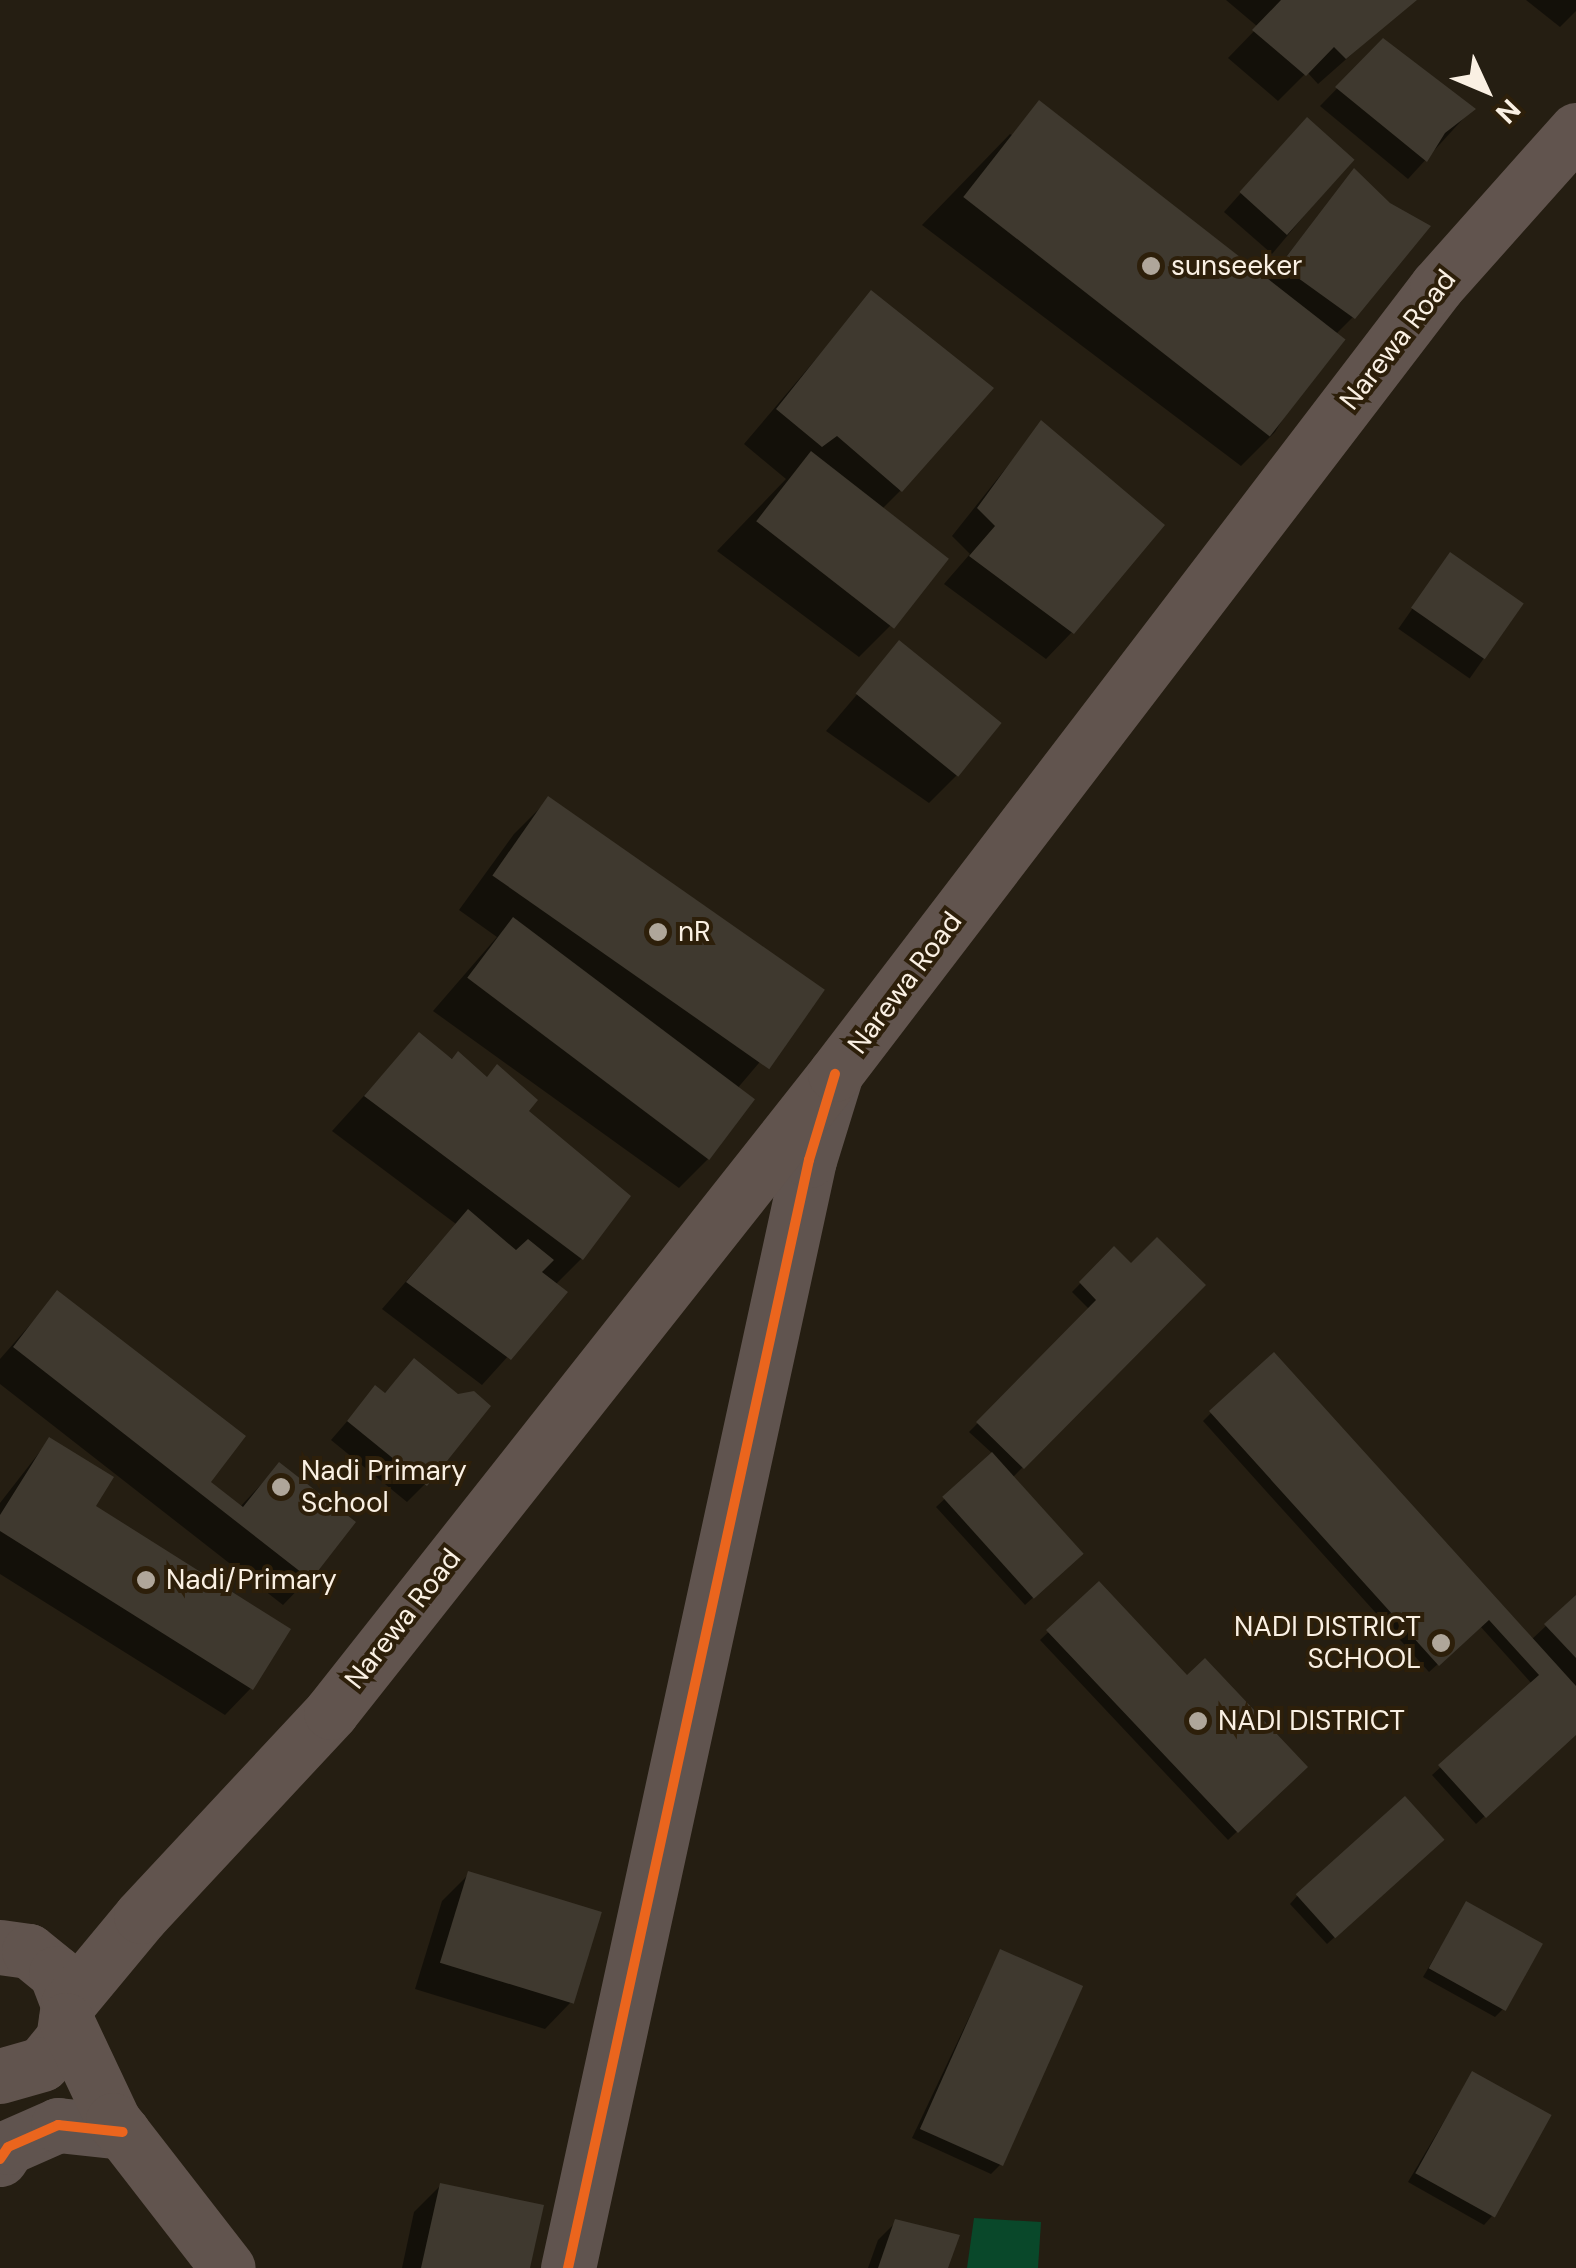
<!DOCTYPE html>
<style>
body{margin:0}
#map{position:relative;width:1576px;height:2268px;overflow:hidden;background:#251e12;font-family:"DM Sans",sans-serif}
div>[style]{position:absolute}
.green>*{inset:0;background:#09482a}
.shadow>*{inset:0;background:#0007;transform-origin:0 0}
.building>*{inset:0;background:#3f392f;transform-origin:0 0}
.minor>*{height:55px;margin:-27.5px;padding:0 27.5px;transform-origin:27.5px;border-radius:27.5px;background:#60544f}
.major>*{height:55px;margin:-27.5px;padding:0 27.5px;transform-origin:27.5px;border-radius:27.5px;background:#61544e}
.cycleway>*{height:10px;margin:-5px;padding:0 5px;transform-origin:5px;border-radius:5px;background:#eb651d}
.dots>*{width:28px;height:28px;translate:-50% -50%;box-sizing:border-box;border:5px solid #2d1f0a;border-radius:50%}
span{translate:-50% -50%;white-space:nowrap;text-align:center;line-height:1.15;-webkit-text-stroke:8px #2d1f0a;paint-order:stroke}
.poi-label{font-size:28px;color:#faf0e3}
.left{translate:0 -50%;text-align:left}
.right{translate:-100% -50%;text-align:right}
.street-label{font-size:28px;color:#faf0e3}
.north{position:absolute;left:1436px;top:40px;width:100px;height:100px;-webkit-text-stroke:8px #2d1f0a;paint-order:stroke;rotate:134deg;font-size:28px;font-weight:700;line-height:40px;text-align:center;color:#faf0e3}
.north::after{content:'';display:block;margin:auto;width:35px;height:45px;background:#faf0e3;clip-path:polygon(50% 0,100% 100%,50% 72%,0 100%)}
</style>
<div id="map">
<div class="green">
<i style="clip-path:polygon(974px 2218px,1041px 2222px,1038px 2268px,967px 2268px)"></i>
</div>
<div class="shadow">
<i style="clip-path:polygon(1226px 0,1410px 0,1411px 2px,1318px 84px,1307px 72px,1278px 101px,1228px 58px,1258px 27px)"></i>
<i style="clip-path:polygon(1526px 0,1576px 0,1576px 11px,1560px 27px)"></i>
<i style="clip-path:polygon(1383px 41px,1472px 109px,1408px 179px,1320px 106px)"></i>
<i style="clip-path:polygon(1010px 134px,1265px 283px,1354px 172px,1353px 317px,1333px 337px,1275px 432px,1241px 466px,922px 225px)"></i>
<i style="clip-path:polygon(1289px 139px,1351px 160px,1272px 254px,1224px 212px)"></i>
<i style="clip-path:polygon(871px 294px,900px 491px,882px 509px,894px 622px,859px 657px,717px 551px,786px 479px,744px 444px)"></i>
<i style="clip-path:polygon(1041px 424px,1072px 632px,1046px 659px,944px 584px,970px 554px,952px 536px)"></i>
<i style="left:1450px;top:555px;width:87px;height:90px;rotate:35deg"></i>
<i style="clip-path:polygon(900px 644px,963px 769px,929px 803px,826px 731px)"></i>
<i style="clip-path:polygon(548px 800px,821px 990px,736px 1090px,713px 1154px,679px 1188px,433px 1011px,497px 937px,459px 910px,514px 834px)"></i>
<i style="clip-path:polygon(419px 1035px,525px 1111px,582px 1258px,555px 1285px,565px 1293px,482px 1385px,382px 1309px,456px 1224px,332px 1131px)"></i>
<i style="clip-path:polygon(1114px 1249px,1131px 1266px,1203px 1285px,1012px 1478px,1081px 1553px,1025px 1605px,936px 1507px,993px 1454px,969px 1432px,1090px 1310px,1072px 1292px)"></i>
<i style="clip-path:polygon(58px 1293px,207px 1482px,240px 1507px,279px 1465px,309px 1578px,283px 1605px,0 1384px,0 1359px)"></i>
<i style="clip-path:polygon(414px 1361px,425px 1484px,407px 1502px,331px 1440px,375px 1389px,383px 1395px)"></i>
<i style="clip-path:polygon(1211px 1413px,1531px 1640px,1576px 1598px,1576px 1733px,1476px 1824px,1432px 1775px,1532px 1684px,1480px 1626px,1429px 1672px,1203px 1421px)"></i>
<i style="clip-path:polygon(49px 1440px,92px 1507px,251px 1688px,225px 1715px,0 1574px,0 1503px)"></i>
<i style="clip-path:polygon(1099px 1584px,1187px 1678px,1305px 1767px,1228px 1840px,1040px 1640px)"></i>
<i style="clip-path:polygon(1433px 1848px,1327px 1944px,1290px 1904px,1298px 1895px)"></i>
<i style="clip-path:polygon(469px 1874px,571px 2002px,545px 2029px,415px 1989px,442px 1901px)"></i>
<i style="clip-path:polygon(1466px 1904px,1504px 2008px,1495px 2017px,1423px 1977px)"></i>
<i style="clip-path:polygon(1000px 1952px,1000px 2165px,991px 2174px,912px 2138px)"></i>
<i style="clip-path:polygon(1472px 2074px,1492px 2216px,1484px 2225px,1408px 2182px)"></i>
<i style="clip-path:polygon(441px 2185px,528px 2268px,402px 2268px,414px 2212px)"></i>
<i style="clip-path:polygon(896px 2222px,945px 2268px,868px 2268px,878px 2240px)"></i>
</div>
<div class="building">
<i style="clip-path:polygon(1281px 0,1417px 0,1346px 59px,1334px 47px,1306px 76px,1252px 30px)"></i>
<i style="clip-path:polygon(1383px 38px,1476px 109px,1445px 133px,1427px 162px,1335px 87px)"></i>
<i style="left:1039px;top:100px;width:389px;height:123px;rotate:38deg"></i>
<i style="left:1307px;top:117px;width:64px;height:101px;rotate:42deg"></i>
<i style="clip-path:polygon(1354px 168px,1390px 203px,1431px 226px,1355px 319px,1280px 265px)"></i>
<i style="clip-path:polygon(871px 290px,994px 388px,902px 492px,837px 436px,822px 447px,776px 409px)"></i>
<i style="clip-path:polygon(1041px 420px,1165px 525px,1074px 634px,969px 556px,995px 526px,977px 508px)"></i>
<i style="left:811px;top:451px;width:175px;height:89px;rotate:38deg"></i>
<i style="left:1450px;top:552px;width:90px;height:68px;rotate:35deg"></i>
<i style="left:899px;top:640px;width:132px;height:69px;rotate:39deg"></i>
<i style="left:548px;top:796px;width:338px;height:97px;rotate:35deg"></i>
<i style="left:513px;top:917px;width:303px;height:76px;rotate:37deg"></i>
<i style="clip-path:polygon(419px 1032px,452px 1059px,458px 1051px,487px 1077px,497px 1064px,538px 1100px,529px 1111px,631px 1196px,583px 1260px,364px 1096px)"></i>
<i style="clip-path:polygon(468px 1209px,516px 1250px,528px 1239px,554px 1260px,542px 1272px,568px 1292px,511px 1360px,406px 1282px)"></i>
<i style="clip-path:polygon(1157px 1237px,1206px 1285px,1024px 1469px,976px 1422px,1096px 1300px,1079px 1282px,1114px 1246px,1131px 1263px)"></i>
<i style="clip-path:polygon(57px 1290px,246px 1436px,211px 1482px,243px 1507px,279px 1462px,356px 1522px,311px 1580px,13px 1347px)"></i>
<i style="clip-path:polygon(1274px 1352px,1576px 1686px,1576px 1735px,1486px 1818px,1438px 1765px,1539px 1675px,1489px 1620px,1439px 1666px,1209px 1411px)"></i>
<i style="clip-path:polygon(414px 1358px,458px 1394px,474px 1391px,491px 1406px,427px 1486px,347px 1421px,375px 1385px,385px 1393px)"></i>
<i style="clip-path:polygon(49px 1437px,114px 1477px,96px 1506px,291px 1629px,253px 1690px,0 1531px,0 1515px)"></i>
<i style="left:992px;top:1452px;width:137px;height:67px;rotate:48deg"></i>
<i style="clip-path:polygon(1099px 1581px,1187px 1675px,1205px 1658px,1308px 1767px,1238px 1833px,1046px 1630px)"></i>
<i style="clip-path:polygon(1576px 1595px,1576px 1658px,1544px 1624px)"></i>
<i style="left:1405px;top:1796px;width:59px;height:147px;rotate:48deg"></i>
<i style="left:468px;top:1871px;width:140px;height:96px;rotate:17deg"></i>
<i style="left:1466px;top:1901px;width:88px;height:77px;rotate:29deg"></i>
<i style="left:1000px;top:1949px;width:91px;height:197px;rotate:24deg"></i>
<i style="left:1472px;top:2071px;width:91px;height:117px;rotate:29deg"></i>
<i style="clip-path:polygon(440px 2183px,544px 2205px,530px 2268px,421px 2268px)"></i>
<i style="clip-path:polygon(895px 2219px,960px 2235px,948px 2268px,878px 2268px)"></i>
</div>
<div class="minor">
<i style="left:0;top:2159px;width:14px;rotate:-56deg"></i>
<i style="left:8px;top:2147px;width:55px;rotate:-23.7deg"></i>
<i style="left:58px;top:2125px;width:65px;rotate:6.1deg"></i>
<i style="left:568px;top:2268px;width:1134px;rotate:-77.73deg"></i>
<i style="left:809px;top:1160px;width:88px;rotate:-72.8deg"></i>
</div>
<div class="major">
<i style="left:0;top:1947px;width:29px;rotate:8deg"></i>
<i style="left:29px;top:1951px;width:35px;rotate:39deg"></i>
<i style="left:56px;top:1973px;width:33px;rotate:69deg"></i>
<i style="left:68px;top:2004px;width:34px;rotate:98deg"></i>
<i style="left:63px;top:2038px;width:33px;rotate:129deg"></i>
<i style="left:42px;top:2064px;width:44px;rotate:164.1deg"></i>
<i style="left:68px;top:2004px;width:114px;rotate:-50.3deg"></i>
<i style="left:141px;top:1916px;width:279px;rotate:-47deg"></i>
<i style="left:331px;top:1712px;width:813px;rotate:-51.69deg"></i>
<i style="left:835px;top:1074px;width:992px;rotate:-52.62deg"></i>
<i style="left:1437px;top:286px;width:209px;rotate:-48.3deg"></i>
<i style="left:66px;top:2020px;width:110px;rotate:64.8deg"></i>
<i style="left:113px;top:2120px;width:187px;rotate:52.2deg"></i>
</div>
<div class="cycleway">
<i style="left:0;top:2159px;width:14px;rotate:-56deg"></i>
<i style="left:8px;top:2147px;width:55px;rotate:-23.7deg"></i>
<i style="left:58px;top:2125px;width:65px;rotate:6.1deg"></i>
<i style="left:568px;top:2268px;width:1134px;rotate:-77.73deg"></i>
<i style="left:809px;top:1160px;width:90px;rotate:-73.2deg"></i>
</div>
<div class="dots">
<i style="left:1151px;top:266px;background:#afa69a"></i>
<i style="left:658px;top:932px;background:#afa69a"></i>
<i style="left:281px;top:1487px;background:#afa69a"></i>
<i style="left:146px;top:1580px;background:#afa69a"></i>
<i style="left:1441px;top:1643px;background:#afa69a"></i>
<i style="left:1198px;top:1721px;background:#afa69a"></i>
</div>
<div class="poi-label">
<span class="left" style="left:1171px;top:266px">sunseeker</span>
<span class="left" style="left:678px;top:932px">nR</span>
<span class="left" style="left:301px;top:1487px">Nadi Primary<br>School</span>
<span class="left" style="left:166px;top:1580px">Nadi/Primary</span>
<span class="right" style="left:1421px;top:1643px">NADI DISTRICT<br>SCHOOL</span>
<span class="left" style="left:1218px;top:1721px">NADI DISTRICT</span>
</div>
<div class="street-label">
<span style="left:1398px;top:340px;rotate:-52deg">Narewa Road</span>
<span style="left:905px;top:983px;rotate:-53deg">Narewa Road</span>
<span style="left:403px;top:1619px;rotate:-52deg">Narewa Road</span>
</div>
<div class="north">N</div>
</div>
